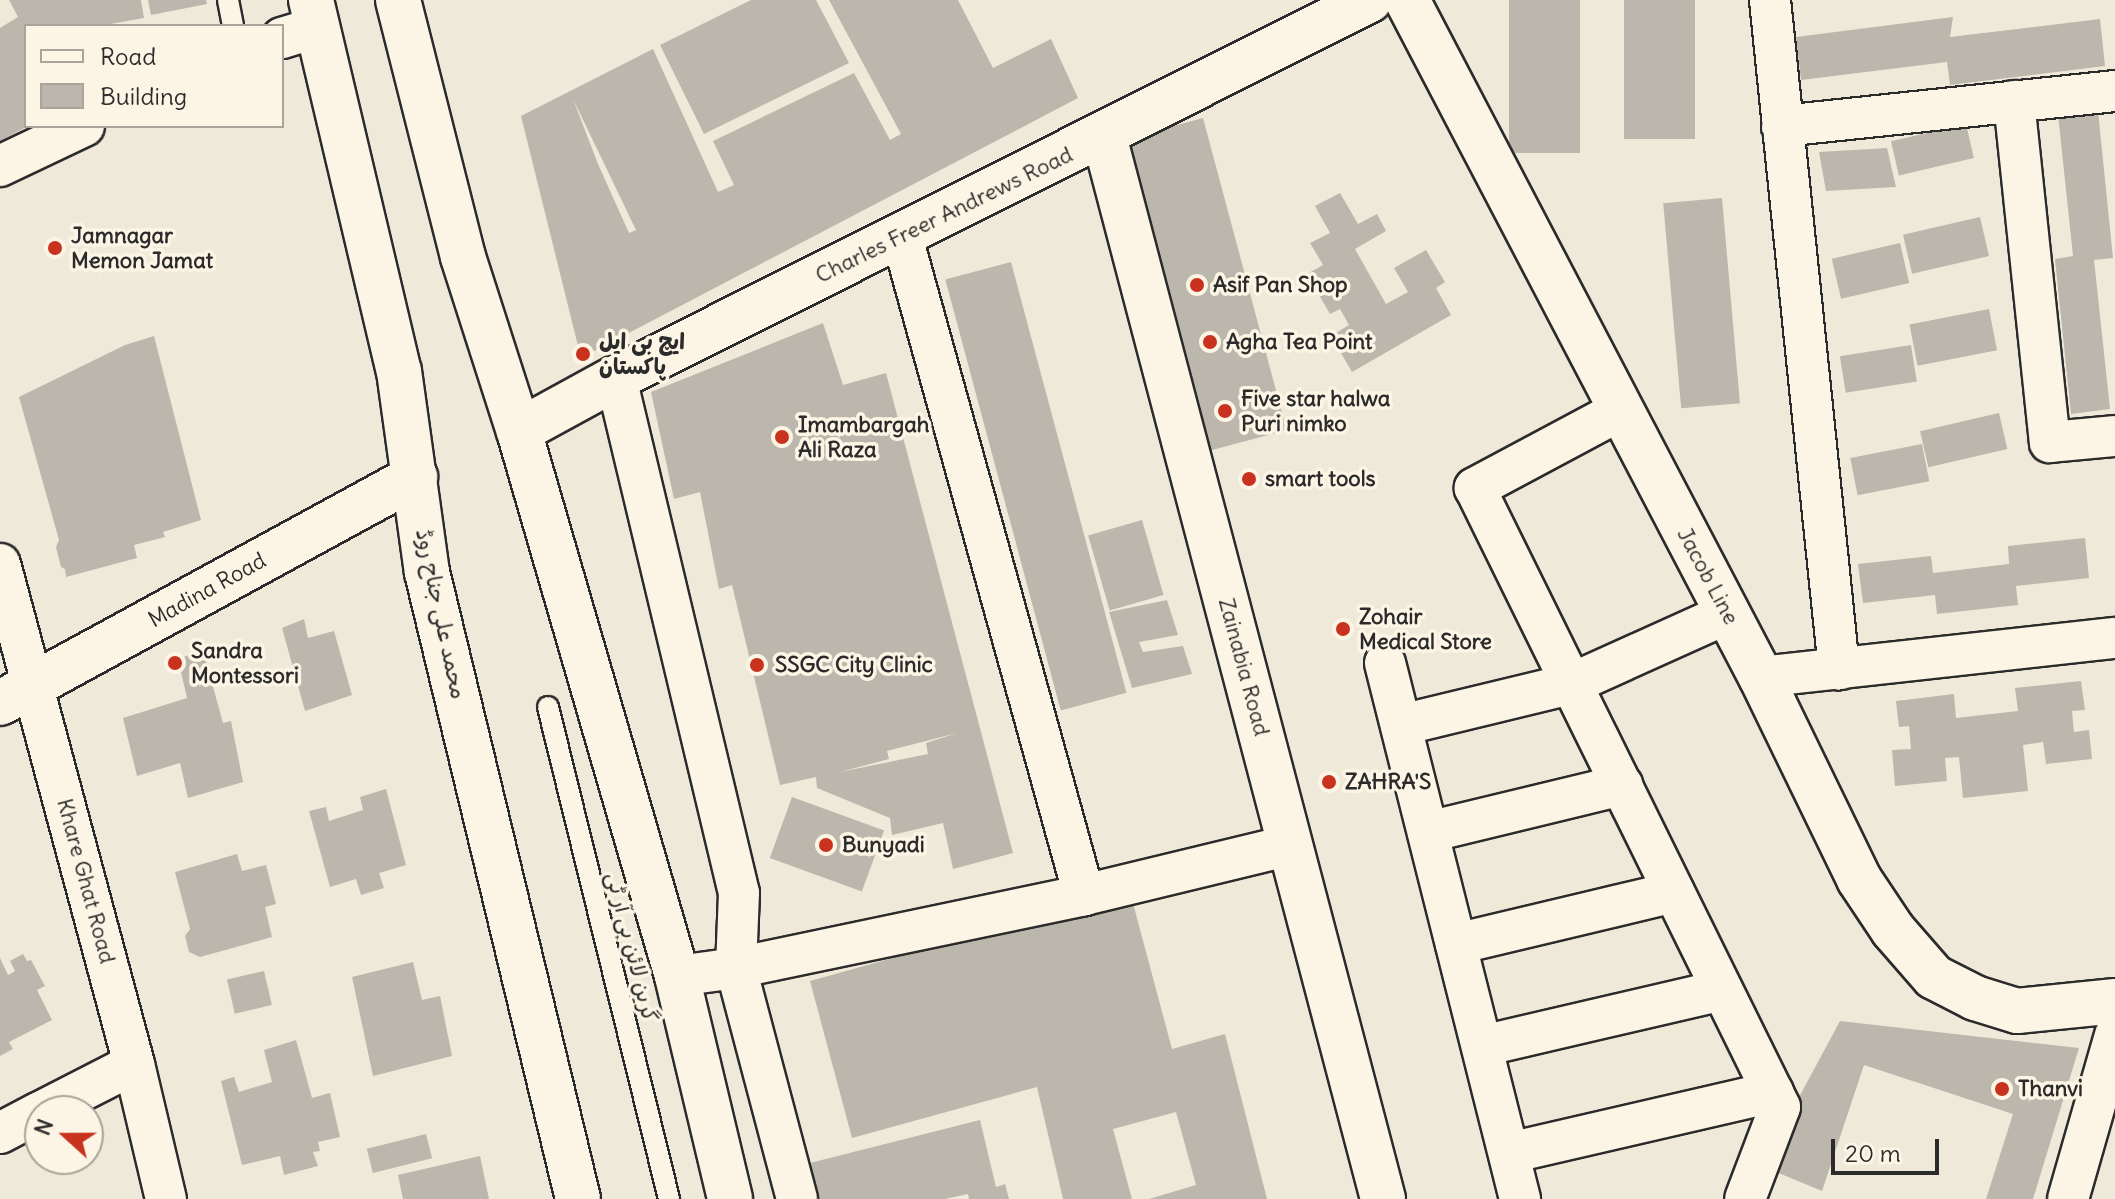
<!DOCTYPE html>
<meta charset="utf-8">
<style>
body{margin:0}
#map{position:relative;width:2115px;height:1199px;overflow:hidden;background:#efe9da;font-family:Delius,"Playpen Sans Arabic",sans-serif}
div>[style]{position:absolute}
.building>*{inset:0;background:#bcb7ac;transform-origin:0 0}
.roads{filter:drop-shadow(2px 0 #2b2b2b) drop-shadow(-2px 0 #2b2b2b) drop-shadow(0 2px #2b2b2b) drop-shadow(0 -2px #2b2b2b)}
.lane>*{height:20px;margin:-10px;padding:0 10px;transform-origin:10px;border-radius:10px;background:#fcf5e5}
.street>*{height:40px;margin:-20px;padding:0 20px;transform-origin:20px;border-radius:20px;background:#fcf5e5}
.secondary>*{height:44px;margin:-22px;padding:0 22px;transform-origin:22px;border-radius:22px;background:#fcf5e5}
.highway>*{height:44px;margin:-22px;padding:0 22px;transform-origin:22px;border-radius:22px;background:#fcf5e5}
.dots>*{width:22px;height:22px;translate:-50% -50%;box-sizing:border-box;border:4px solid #fcf5e5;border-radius:50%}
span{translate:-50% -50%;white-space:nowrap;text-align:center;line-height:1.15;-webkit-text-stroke:7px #fcf5e5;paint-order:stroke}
.street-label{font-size:22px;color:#2b2b2b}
.poi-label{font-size:22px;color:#2b2b2b;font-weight:700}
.left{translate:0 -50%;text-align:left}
.legend{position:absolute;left:24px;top:24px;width:260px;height:104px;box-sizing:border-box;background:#fcf5e5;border:2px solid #a8a49b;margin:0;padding:10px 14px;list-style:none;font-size:24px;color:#2b2b2b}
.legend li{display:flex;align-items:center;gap:16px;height:40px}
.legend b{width:40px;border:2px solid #a8a49b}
.north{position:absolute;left:24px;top:1095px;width:80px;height:80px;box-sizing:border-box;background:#fcf5e5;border:2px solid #a8a49b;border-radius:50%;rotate:291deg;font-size:22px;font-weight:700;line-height:32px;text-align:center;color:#2b2b2b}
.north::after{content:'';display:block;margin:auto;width:28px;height:36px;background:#c8321e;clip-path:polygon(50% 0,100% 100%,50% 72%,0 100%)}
.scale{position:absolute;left:1831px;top:1139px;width:108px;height:36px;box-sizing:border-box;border:4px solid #2b2b2b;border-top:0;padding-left:10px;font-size:24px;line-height:28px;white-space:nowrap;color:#2b2b2b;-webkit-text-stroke:6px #fcf5e5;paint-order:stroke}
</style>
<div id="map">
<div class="building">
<i style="clip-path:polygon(9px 0,141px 0,144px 18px,99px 26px,26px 26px,26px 127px,0 141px,0 28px,18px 17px)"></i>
<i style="clip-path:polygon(148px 0,206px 0,207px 4px,151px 15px)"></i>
<i style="clip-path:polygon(751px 0,816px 0,849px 63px,704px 134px,660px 45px)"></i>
<i style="clip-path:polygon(evenodd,829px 0,958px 0,993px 68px,1051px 39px,1078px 98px,581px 358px,521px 116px,653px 49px,718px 192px,734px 185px,713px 141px,854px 73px,890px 140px,901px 134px,829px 0,573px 99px,636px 230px,629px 233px,598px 164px,573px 99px)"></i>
<i style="left:1509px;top:0;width:71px;height:153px"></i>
<i style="left:1624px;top:0;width:71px;height:139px"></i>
<i style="clip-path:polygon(1953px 17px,1950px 37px,2100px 19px,2105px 66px,1950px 85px,1947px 62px,1801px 80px,1796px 37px)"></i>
<i style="clip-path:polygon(2097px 101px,2113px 258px,2094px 260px,2110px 409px,2071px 414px,2055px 259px,2073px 256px,2057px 105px)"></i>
<i style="left:1203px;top:118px;width:323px;height:79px;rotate:75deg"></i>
<i style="left:1966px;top:124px;width:35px;height:77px;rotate:77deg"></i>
<i style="clip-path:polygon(1887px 148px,1896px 187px,1826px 191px,1819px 152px)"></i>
<i style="clip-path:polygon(1340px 193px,1358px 224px,1377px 214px,1386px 231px,1355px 249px,1386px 304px,1408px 292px,1394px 268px,1426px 250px,1445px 282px,1436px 288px,1451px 315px,1352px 372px,1331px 336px,1349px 325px,1340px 309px,1330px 314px,1307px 274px,1323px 265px,1310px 243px,1330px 233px,1315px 206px)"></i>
<i style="left:1722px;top:198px;width:206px;height:59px;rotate:85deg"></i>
<i style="left:1980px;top:217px;width:40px;height:79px;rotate:77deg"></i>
<i style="left:1900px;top:243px;width:41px;height:70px;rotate:77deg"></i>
<i style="left:1011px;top:262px;width:446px;height:68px;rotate:75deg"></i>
<i style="left:1989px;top:309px;width:42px;height:81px;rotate:79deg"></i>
<i style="clip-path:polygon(evenodd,823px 323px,843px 385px,886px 373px,1013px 853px,953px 869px,943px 823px,892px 835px,890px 818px,817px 788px,816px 777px,780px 785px,732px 585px,719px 589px,700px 492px,674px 499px,651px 392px,823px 323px,957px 733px,926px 743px,928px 754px,840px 772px,889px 759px,887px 751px,957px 733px)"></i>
<i style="clip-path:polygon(154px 336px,201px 520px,163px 532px,165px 537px,134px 545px,137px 558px,66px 577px,65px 569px,61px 567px,56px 547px,59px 540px,19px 397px,125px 345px)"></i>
<i style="left:1911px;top:345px;width:37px;height:72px;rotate:81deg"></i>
<i style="left:1999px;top:413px;width:37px;height:81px;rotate:77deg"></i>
<i style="left:1922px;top:444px;width:38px;height:73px;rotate:79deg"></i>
<i style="left:1142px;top:520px;width:78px;height:56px;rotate:74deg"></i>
<i style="clip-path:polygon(2085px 538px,2089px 578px,2016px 586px,2018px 605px,1937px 614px,1935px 595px,1863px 603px,1858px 564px,1931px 556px,1933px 573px,2009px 564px,2008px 546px)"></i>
<i style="clip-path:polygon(1167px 600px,1178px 635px,1139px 642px,1143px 652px,1183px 646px,1192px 674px,1132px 688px,1109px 612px)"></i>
<i style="clip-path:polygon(304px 619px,308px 638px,334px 631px,352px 695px,305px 711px,282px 628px)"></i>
<i style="clip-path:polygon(203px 650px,223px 723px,231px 721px,243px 782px,188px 798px,180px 763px,137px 776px,123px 718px,187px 698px,178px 659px)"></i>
<i style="clip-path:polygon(2081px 681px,2085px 710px,2072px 711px,2074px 732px,2089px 730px,2092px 759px,2046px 764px,2043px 742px,2023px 745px,2028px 791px,1963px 798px,1959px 757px,1945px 758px,1947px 781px,1895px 786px,1892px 750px,1911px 749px,1909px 726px,1899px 727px,1896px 701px,1954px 694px,1956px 718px,2018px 711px,2015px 688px)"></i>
<i style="clip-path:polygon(386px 789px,406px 865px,379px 873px,384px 888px,361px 895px,356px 879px,330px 887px,309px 811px,326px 807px,329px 821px,363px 810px,360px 797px)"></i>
<i style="left:792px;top:797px;width:98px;height:65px;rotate:20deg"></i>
<i style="clip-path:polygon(237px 854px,242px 871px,266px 865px,276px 904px,265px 907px,272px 937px,200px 957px,189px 952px,185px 936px,190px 929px,175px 872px)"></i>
<i style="clip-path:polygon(1130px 892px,1172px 1049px,1225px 1034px,1267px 1199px,1149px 1199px,1196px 1185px,1176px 1112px,1113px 1129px,1132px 1199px,1063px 1199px,1037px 1087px,852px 1138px,810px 981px)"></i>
<i style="clip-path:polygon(23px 954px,27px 961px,31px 960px,45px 986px,37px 990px,52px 1020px,9px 1042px,13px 1049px,0 1056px,0 958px,8px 975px,15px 971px,10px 961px)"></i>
<i style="clip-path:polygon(413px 962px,422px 1000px,440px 996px,452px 1056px,373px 1076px,352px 977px)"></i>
<i style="left:264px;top:971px;width:35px;height:38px;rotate:77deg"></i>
<i style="clip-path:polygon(1840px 1021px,2079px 1048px,2033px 1199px,1986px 1199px,2013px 1114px,1864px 1065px,1822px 1191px,1762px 1166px)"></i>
<i style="clip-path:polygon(296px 1040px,312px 1098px,330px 1093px,340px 1137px,318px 1142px,320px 1151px,313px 1152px,318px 1166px,284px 1175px,280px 1156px,242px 1165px,221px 1081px,234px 1077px,239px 1092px,272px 1082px,264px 1050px)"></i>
<i style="clip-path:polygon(980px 1120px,996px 1187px,1005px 1184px,1009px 1199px,969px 1199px,968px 1194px,945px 1199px,815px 1199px,806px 1164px)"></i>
<i style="left:426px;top:1134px;width:25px;height:61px;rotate:76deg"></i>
<i style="clip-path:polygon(480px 1156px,489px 1199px,403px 1199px,398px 1175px)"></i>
</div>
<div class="roads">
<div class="lane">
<i style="left:228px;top:0;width:26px;rotate:79deg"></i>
<i style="left:548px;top:707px;width:507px;rotate:76.18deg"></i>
</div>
<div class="street">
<i style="left:1770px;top:0;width:673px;rotate:84.11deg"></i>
<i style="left:282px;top:38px;width:38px;rotate:-17deg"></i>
<i style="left:2014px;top:101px;width:343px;rotate:84deg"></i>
<i style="left:2050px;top:442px;width:65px;rotate:-5.3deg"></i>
<i style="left:1782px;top:126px;width:335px;rotate:-6deg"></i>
<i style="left:0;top:166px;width:93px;rotate:-25.5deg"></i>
<i style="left:902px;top:237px;width:683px;rotate:74.54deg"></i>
<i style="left:616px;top:378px;width:529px;rotate:76.57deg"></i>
<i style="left:739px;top:893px;width:75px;rotate:92.3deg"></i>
<i style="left:736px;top:968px;width:239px;rotate:75.2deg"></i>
<i style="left:1621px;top:410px;width:166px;rotate:151.9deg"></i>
<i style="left:1475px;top:488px;width:690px;rotate:63.77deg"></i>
<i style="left:1780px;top:1107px;width:98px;rotate:110.8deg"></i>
<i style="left:0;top:564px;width:518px;rotate:75deg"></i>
<i style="left:134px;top:1064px;width:139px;rotate:76.7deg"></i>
<i style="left:1385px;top:663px;width:553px;rotate:75.86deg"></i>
<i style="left:1761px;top:677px;width:356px;rotate:-6.3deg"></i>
<i style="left:1401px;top:725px;width:175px;rotate:-13.6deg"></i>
<i style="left:1571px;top:684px;width:172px;rotate:-24.3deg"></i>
<i style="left:1428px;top:832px;width:200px;rotate:-13.6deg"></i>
<i style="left:1456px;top:944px;width:224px;rotate:-13.4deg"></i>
<i style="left:677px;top:976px;width:60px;rotate:-7.7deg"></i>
<i style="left:736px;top:968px;width:356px;rotate:-11.8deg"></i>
<i style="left:1084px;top:895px;width:212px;rotate:-13.6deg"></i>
<i style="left:1482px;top:1046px;width:246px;rotate:-13.1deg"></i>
<i style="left:42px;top:1111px;width:103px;rotate:-27.1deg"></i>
<i style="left:0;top:1133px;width:45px;rotate:-27.7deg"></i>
<i style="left:1509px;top:1153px;width:271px;rotate:-13deg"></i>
<i style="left:2068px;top:1199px;width:171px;rotate:-74deg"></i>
</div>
<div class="secondary">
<i style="left:1407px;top:0;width:764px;rotate:62.4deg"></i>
<i style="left:1761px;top:677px;width:225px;rotate:64.1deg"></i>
<i style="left:1859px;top:879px;width:61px;rotate:56.3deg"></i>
<i style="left:1893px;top:930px;width:62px;rotate:48.9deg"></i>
<i style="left:1934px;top:977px;width:46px;rotate:27.1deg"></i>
<i style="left:1975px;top:998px;width:44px;rotate:17.2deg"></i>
<i style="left:2017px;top:1011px;width:99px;rotate:-5.8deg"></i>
<i style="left:1104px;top:136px;width:1099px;rotate:75.29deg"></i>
<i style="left:519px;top:431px;width:111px;rotate:-28.7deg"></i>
<i style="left:616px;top:378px;width:843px;rotate:-26.63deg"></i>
<i style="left:0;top:703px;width:473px;rotate:-28.6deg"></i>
</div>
<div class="highway">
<i style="left:311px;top:0;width:381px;rotate:76.7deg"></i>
<i style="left:399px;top:371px;width:203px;rotate:82.1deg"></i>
<i style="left:427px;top:572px;width:645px;rotate:76.46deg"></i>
<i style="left:398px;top:0;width:265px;rotate:75.8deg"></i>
<i style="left:463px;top:257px;width:183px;rotate:72.2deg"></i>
<i style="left:519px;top:431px;width:567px;rotate:73.83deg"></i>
<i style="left:677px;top:976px;width:229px;rotate:76.6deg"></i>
</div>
</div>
<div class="dots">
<i style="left:55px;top:248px;background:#c8321e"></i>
<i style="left:1197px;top:285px;background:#c8321e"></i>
<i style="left:1210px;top:342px;background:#c8321e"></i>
<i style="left:583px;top:354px;background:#c8321e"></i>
<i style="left:1225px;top:411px;background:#c8321e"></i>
<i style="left:782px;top:437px;background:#c8321e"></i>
<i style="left:1249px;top:479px;background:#c8321e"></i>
<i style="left:1343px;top:629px;background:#c8321e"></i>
<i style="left:175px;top:663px;background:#c8321e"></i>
<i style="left:757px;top:665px;background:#c8321e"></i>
<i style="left:1329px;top:782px;background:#c8321e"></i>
<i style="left:826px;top:845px;background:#c8321e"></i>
<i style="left:2002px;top:1089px;background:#c8321e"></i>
</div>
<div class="street-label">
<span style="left:944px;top:215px;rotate:-26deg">Charles Freer Andrews Road</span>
<span style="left:1708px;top:576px;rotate:62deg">Jacob Line</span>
<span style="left:207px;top:590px;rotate:-29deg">Madina Road</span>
<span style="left:441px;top:614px;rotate:78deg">محمد علی جناح روڈ</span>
<span style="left:1244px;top:667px;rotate:75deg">Zainabia Road</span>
<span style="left:86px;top:881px;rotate:75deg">Khare Ghat Road</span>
<span style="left:632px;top:947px;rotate:76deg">گرین لائن بی آر ٹی</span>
</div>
<div class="poi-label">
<span class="left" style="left:71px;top:248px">Jamnagar<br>Memon Jamat</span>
<span class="left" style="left:1213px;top:285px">Asif Pan Shop</span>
<span class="left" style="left:599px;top:354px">ایچ بی ایل<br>پاکستان</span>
<span class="left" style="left:1226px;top:342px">Agha Tea Point</span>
<span class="left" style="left:1241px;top:411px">Five star halwa<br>Puri nimko</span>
<span class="left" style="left:798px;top:437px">Imambargah<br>Ali Raza</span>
<span class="left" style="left:1265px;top:479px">smart tools</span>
<span class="left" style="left:1359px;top:629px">Zohair<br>Medical Store</span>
<span class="left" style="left:191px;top:663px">Sandra<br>Montessori</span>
<span class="left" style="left:775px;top:665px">SSGC City Clinic</span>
<span class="left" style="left:1345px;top:782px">ZAHRA'S</span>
<span class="left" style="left:842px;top:845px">Bunyadi</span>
<span class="left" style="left:2018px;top:1089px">Thanvi</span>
</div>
<ul class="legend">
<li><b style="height:10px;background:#fcf5e5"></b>Road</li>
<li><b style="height:22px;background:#bcb7ac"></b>Building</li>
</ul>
<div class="north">N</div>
<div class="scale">20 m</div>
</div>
